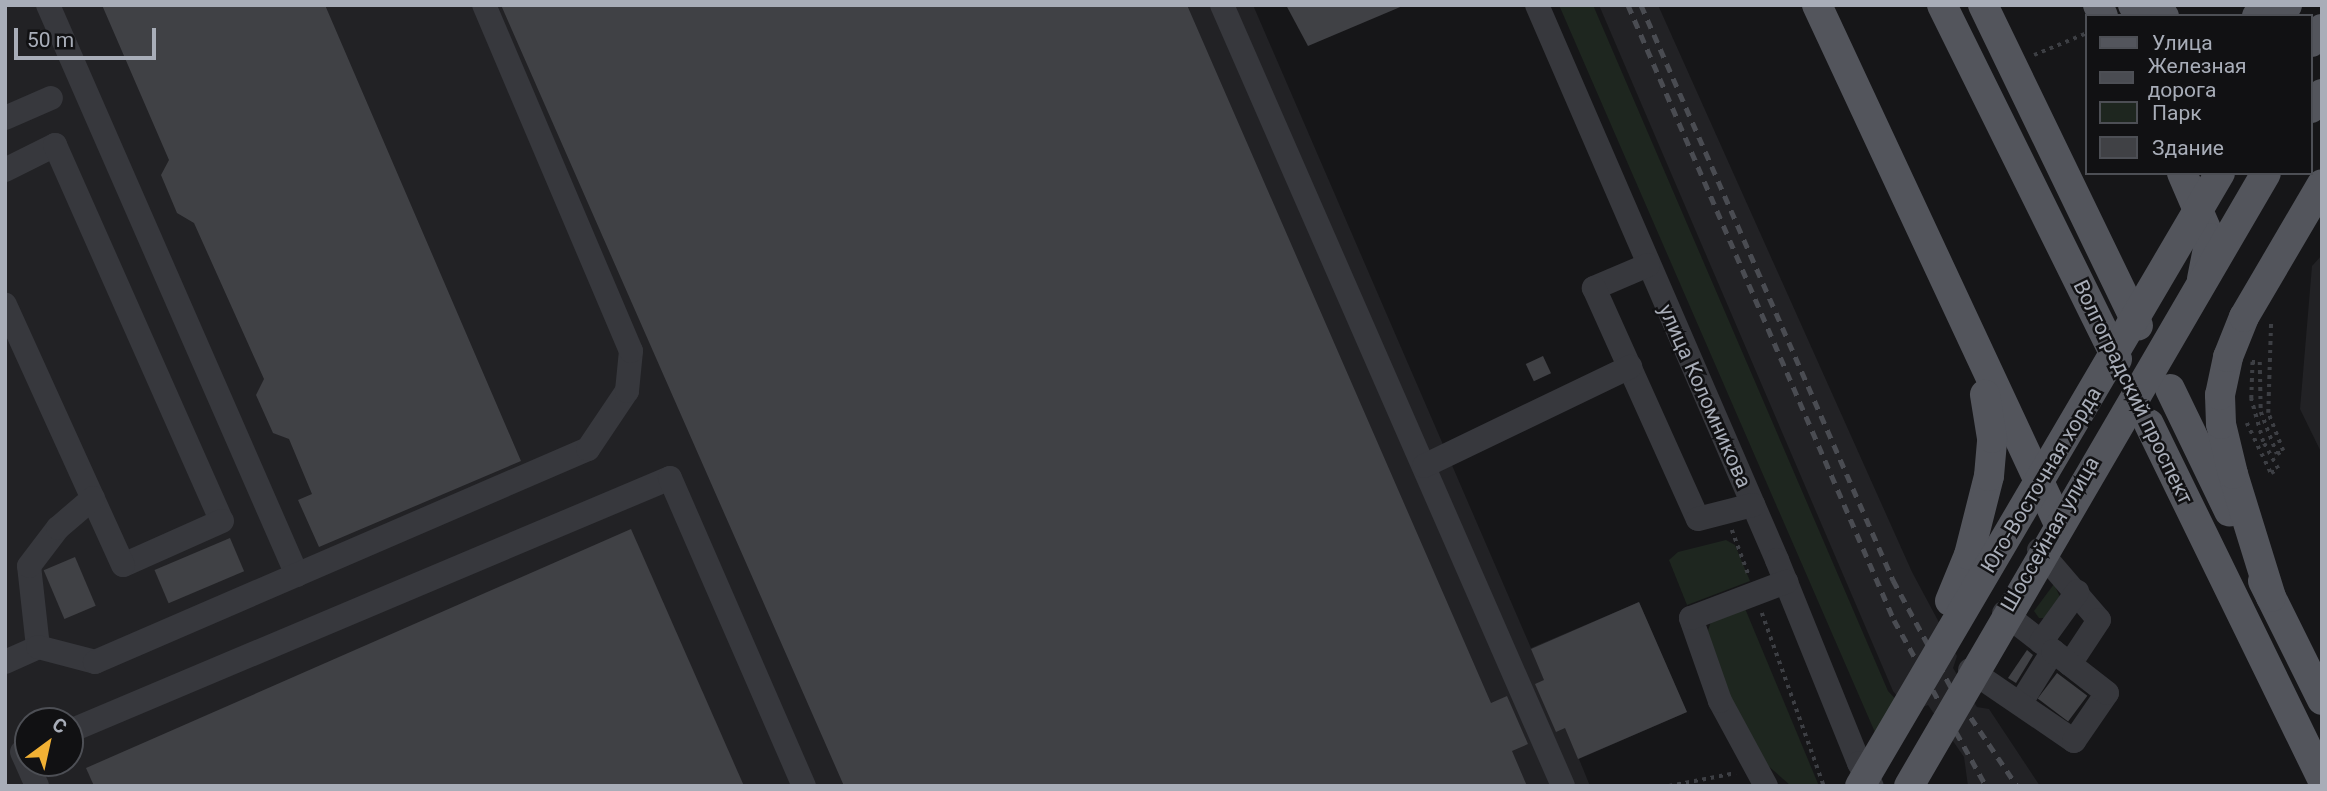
<!DOCTYPE html>
<meta charset="utf-8">
<style>
body{margin:0}
#map{position:relative;width:2327px;height:791px;overflow:hidden;background:#161618;font-family:Roboto,sans-serif}
div>[style]{position:absolute}
.built>*{inset:0;background:#222225}
.green>*{inset:0;background:#1e261f}
.building>*{inset:0;background:#404145;transform-origin:0 0}
.path>*{height:3.5px;margin-top:-1.75px;transform-origin:0;background:repeating-linear-gradient(90deg,#3d3f44 0 3.5px,transparent 0 8.5px)}
.minor>*{height:24px;margin:-12px;padding:0 12px;transform-origin:12px;border-radius:12px;background:#37383d}
.major>*{height:30px;margin:-15px;padding:0 15px;transform-origin:15px;border-radius:15px;background:#53555c}
.rail>*{height:5px;margin-top:-2.5px;transform-origin:0;background:repeating-linear-gradient(90deg,#4a4c52 0 9px,transparent 0 16px)}
.major-bridge>*{height:30px;margin:-15px;padding:0 15px;transform-origin:15px;border-radius:15px;background:#53555c}
span{translate:-50% -50%;white-space:nowrap;text-align:center;line-height:1.15;-webkit-text-stroke:5px #111113;paint-order:stroke}
.street-label{font-size:21px;color:#a8adb8}
.frame{position:absolute;inset:0;border:7px solid #a8adb8;pointer-events:none}
.legend{position:absolute;left:2085px;top:14px;width:228px;height:161px;box-sizing:border-box;background:#111113;border:2px solid #4d4f55;margin:0;padding:9px 12px;list-style:none;font-size:21px;color:#a8adb8}
.legend li{display:flex;align-items:center;gap:14px;height:35px}
.legend b{width:35px;border:2px solid #4d4f55}
.north{position:absolute;left:14px;top:707px;width:70px;height:70px;box-sizing:border-box;background:#111113;border:2px solid #4d4f55;border-radius:50%;rotate:33deg;font-size:19px;font-weight:700;line-height:28px;text-align:center;color:#a8adb8}
.north::after{content:'';display:block;margin:auto;width:24px;height:32px;background:#f2b134;clip-path:polygon(50% 0,100% 100%,50% 72%,0 100%)}
.scale{position:absolute;left:14px;top:28px;width:142px;height:32px;box-sizing:border-box;border:4px solid #a8adb8;border-top:0;padding-left:9px;font-size:21px;line-height:24px;white-space:nowrap;color:#a8adb8;-webkit-text-stroke:5px #111113;paint-order:stroke}
</style>
<div id="map">
<div class="built">
<i style="clip-path:polygon(evenodd,5px 5px,1253px 5px,1531px 648px,1639px 602px,1687px 712px,1579px 759px,1590px 786px,5px 786px,5px 5px,28px 721px,70px 721px,70px 763px,28px 763px,28px 721px)"></i>
<i style="clip-path:polygon(1599px 5px,1658px 5px,1912px 572px,1957px 656px,1953px 668px,1977px 707px,1989px 709px,2040px 786px,1968px 786px,1964px 757px,1928px 705px,1910px 712px,1893px 691px)"></i>
<i style="clip-path:polygon(2322px 255px,2322px 454px,2300px 409px,2312px 266px)"></i>
</div>
<div class="green">
<i style="clip-path:polygon(1559px 5px,1593px 5px,1888px 691px,1902px 706px,1877px 737px)"></i>
<i style="clip-path:polygon(1726px 540px,1735px 545px,1750px 581px,1687px 605px,1669px 560px,1678px 552px)"></i>
<i style="clip-path:polygon(2054px 584px,2060px 597px,2048px 618px,2039px 618px,2034px 611px)"></i>
<i style="clip-path:polygon(1744px 606px,1819px 786px,1791px 786px,1756px 755px,1749px 741px,1706px 637px,1712px 618px)"></i>
</div>
<div class="building">
<i style="clip-path:polygon(102px 5px,325px 5px,521px 461px,319px 547px,298px 500px,312px 494px,289px 439px,273px 433px,256px 395px,264px 379px,194px 223px,177px 213px,161px 175px,169px 160px)"></i>
<i style="clip-path:polygon(501px 5px,1187px 5px,1491px 703px,1507px 696px,1528px 744px,1512px 751px,1527px 786px,844px 786px)"></i>
<i style="clip-path:polygon(1286px 5px,1405px 5px,1308px 46px)"></i>
<i style="left:1543px;top:356px;width:19px;height:19px;rotate:65deg"></i>
<i style="clip-path:polygon(631px 529px,744px 786px,94px 786px,86px 768px)"></i>
<i style="left:230px;top:538px;width:36px;height:82px;rotate:67deg"></i>
<i style="left:75px;top:557px;width:53px;height:34px;rotate:67deg"></i>
<i style="clip-path:polygon(1639px 602px,1687px 712px,1578px 759px,1565px 728px,1556px 732px,1535px 684px,1544px 680px,1531px 649px)"></i>
<i style="clip-path:polygon(2027px 650px,2033px 655px,2016px 683px,2008px 678px)"></i>
<i style="left:2057px;top:673px;width:38px;height:32px;rotate:37deg"></i>
</div>
<div class="path">
<i style="left:2034px;top:55px;width:57px;rotate:-22.5deg"></i>
<i style="left:2247px;top:423px;width:55px;rotate:64.4deg"></i>
<i style="left:2271px;top:473px;width:8px;rotate:-30deg"></i>
<i style="left:2278px;top:469px;width:31px;rotate:-119deg"></i>
<i style="left:2263px;top:442px;width:45px;rotate:-105.6deg"></i>
<i style="left:2251px;top:399px;width:37px;rotate:-88deg"></i>
<i style="left:2252px;top:362px;width:8px"></i>
<i style="left:2260px;top:362px;width:50px;rotate:88.9deg"></i>
<i style="left:2261px;top:412px;width:45px;rotate:69.1deg"></i>
<i style="left:2277px;top:454px;width:7px;rotate:-27deg"></i>
<i style="left:2283px;top:451px;width:41px;rotate:-111.5deg"></i>
<i style="left:2268px;top:413px;width:93px;rotate:-88.2deg"></i>
<i style="left:1732px;top:530px;width:49px;rotate:69.7deg"></i>
<i style="left:1762px;top:613px;width:184px;rotate:70.3deg"></i>
<i style="left:1669px;top:786px;width:68px;rotate:-11deg"></i>
</div>
<div class="minor">
<i style="left:48px;top:5px;width:622px;rotate:66.4deg"></i>
<i style="left:1222px;top:5px;width:852px;rotate:66.41deg"></i>
<i style="left:1537px;top:5px;width:605px;rotate:66.61deg"></i>
<i style="left:1777px;top:560px;width:219px;rotate:68deg"></i>
<i style="left:1859px;top:763px;width:26px;rotate:61deg"></i>
<i style="left:5px;top:118px;width:50px;rotate:-23.5deg"></i>
<i style="left:5px;top:170px;width:56px;rotate:-26.6deg"></i>
<i style="left:55px;top:145px;width:411px;rotate:66.1deg"></i>
<i style="left:222px;top:521px;width:108px;rotate:156deg"></i>
<i style="left:123px;top:565px;width:286px;rotate:-114.4deg"></i>
<i style="left:1648px;top:265px;width:59px;rotate:156.9deg"></i>
<i style="left:1594px;top:288px;width:253px;rotate:65.8deg"></i>
<i style="left:1698px;top:519px;width:57px;rotate:-14.3deg"></i>
<i style="left:1424px;top:466px;width:229px;rotate:-25.7deg"></i>
<i style="left:2039px;top:550px;width:92px;rotate:49.4deg"></i>
<i style="left:2099px;top:620px;width:53px;rotate:123.4deg"></i>
<i style="left:2004px;top:613px;width:62px;rotate:37.8deg"></i>
<i style="left:2053px;top:651px;width:62px;rotate:121.9deg"></i>
<i style="left:2041px;top:642px;width:62px;rotate:-54.2deg"></i>
<i style="left:38px;top:647px;width:81px;rotate:-96.3deg"></i>
<i style="left:29px;top:566px;width:48px;rotate:-52.7deg"></i>
<i style="left:58px;top:528px;width:46px;rotate:-40.6deg"></i>
<i style="left:5px;top:662px;width:36px;rotate:-24deg"></i>
<i style="left:38px;top:647px;width:59px;rotate:14.7deg"></i>
<i style="left:95px;top:662px;width:537px;rotate:-23.37deg"></i>
<i style="left:588px;top:449px;width:70px;rotate:-56.1deg"></i>
<i style="left:627px;top:391px;width:40px;rotate:-84.3deg"></i>
<i style="left:631px;top:351px;width:376px;rotate:-113deg"></i>
<i style="left:1970px;top:670px;width:126px;rotate:34.3deg"></i>
<i style="left:2074px;top:741px;width:58px;rotate:-55.5deg"></i>
<i style="left:2107px;top:693px;width:68px;rotate:-142.1deg"></i>
<i style="left:70px;top:731px;width:651px;rotate:-22.86deg"></i>
<i style="left:670px;top:478px;width:336px;rotate:66.5deg"></i>
<i style="left:22px;top:752px;width:37px;rotate:66deg"></i>
<i style="left:1766px;top:786px;width:97px;rotate:-118.4deg"></i>
<i style="left:1720px;top:701px;width:88px;rotate:-109.3deg"></i>
<i style="left:1691px;top:618px;width:102px;rotate:-20.8deg"></i>
</div>
<div class="major">
<i style="left:1817px;top:5px;width:568px;rotate:65.01deg"></i>
<i style="left:1942px;top:5px;width:395px;rotate:63.7deg"></i>
<i style="left:1983px;top:5px;width:356px;rotate:64.2deg"></i>
<i style="left:2098px;top:5px;width:12px;rotate:66deg"></i>
<i style="left:2133px;top:5px;width:33px;rotate:20deg"></i>
<i style="left:2257px;top:16px;width:32px;rotate:-20deg"></i>
<i style="left:2311px;top:42px;width:17px;rotate:-50deg"></i>
<i style="left:2311px;top:108px;width:18px;rotate:-52deg"></i>
<i style="left:2182px;top:173px;width:71px;rotate:66.7deg"></i>
<i style="left:2210px;top:238px;width:42px;rotate:101deg"></i>
<i style="left:2170px;top:389px;width:136px;rotate:64.2deg"></i>
<i style="left:2149px;top:424px;width:395px;rotate:64deg"></i>
<i style="left:2263px;top:581px;width:133px;rotate:63.6deg"></i>
<i style="left:2271px;top:597px;width:129px;rotate:-107.2deg"></i>
<i style="left:2233px;top:474px;width:51px;rotate:-103.5deg"></i>
<i style="left:2221px;top:424px;width:29px;rotate:-92deg"></i>
<i style="left:2220px;top:395px;width:39px;rotate:-78deg"></i>
<i style="left:2228px;top:357px;width:43px;rotate:-68.2deg"></i>
<i style="left:2244px;top:317px;width:154px;rotate:-59.6deg"></i>
</div>
<div class="rail">
<i style="left:1628px;top:5px;width:670px;rotate:66.61deg"></i>
<i style="left:1894px;top:620px;width:190px;rotate:61deg"></i>
<i style="left:1641px;top:5px;width:628px;rotate:66.33deg"></i>
<i style="left:1893px;top:580px;width:126px;rotate:61.6deg"></i>
<i style="left:1953px;top:691px;width:115px;rotate:56deg"></i>
</div>
<div class="major-bridge">
<i style="left:1950px;top:601px;width:50px;rotate:-67.6deg"></i>
<i style="left:1969px;top:555px;width:81px;rotate:-75.8deg"></i>
<i style="left:1989px;top:476px;width:38px;rotate:-85deg"></i>
<i style="left:1992px;top:438px;width:44px;rotate:-99.2deg"></i>
<i style="left:1860px;top:786px;width:711px;rotate:-59.58deg"></i>
<i style="left:1909px;top:786px;width:709px;rotate:-59.78deg"></i>
</div>
<div class="street-label">
<span style="left:2133px;top:392px;rotate:64deg">Волгоградский проспект</span>
<span style="left:1705px;top:396px;rotate:66deg">улица Коломникова</span>
<span style="left:2041px;top:480px;rotate:-59deg">Юго-Восточная хорда</span>
<span style="left:2050px;top:534px;rotate:-60deg">Шоссейная улица</span>
</div>
<div class="frame"></div>
<ul class="legend">
<li><b style="height:9px;background:#53555c"></b>Улица</li>
<li><b style="height:9px;background:#4a4c52"></b>Железная дорога</li>
<li><b style="height:19px;background:#1e261f"></b>Парк</li>
<li><b style="height:19px;background:#404145"></b>Здание</li>
</ul>
<div class="north">С</div>
<div class="scale">50 m</div>
</div>
